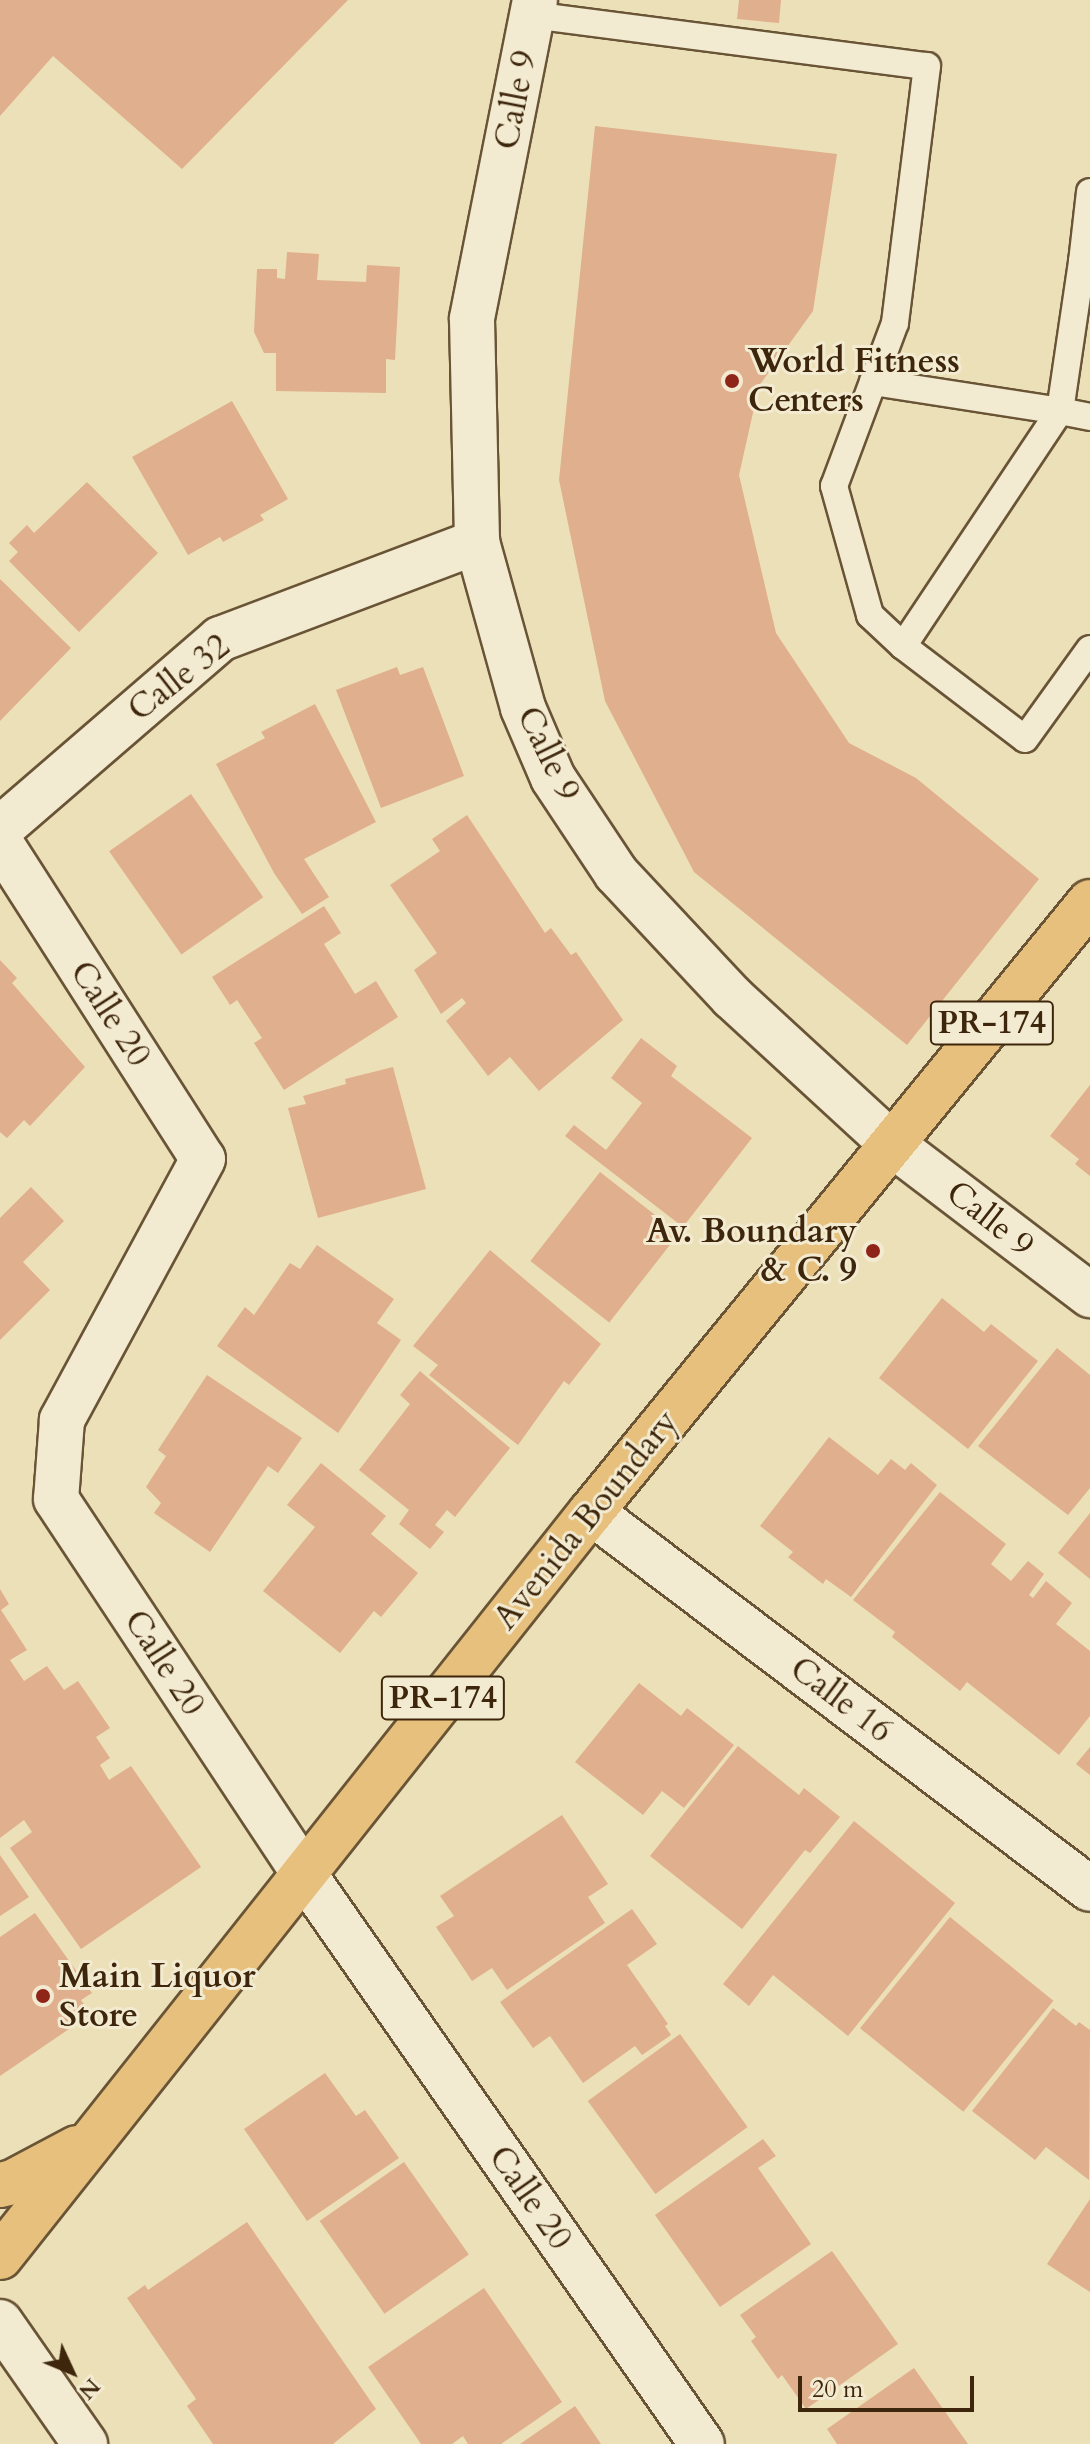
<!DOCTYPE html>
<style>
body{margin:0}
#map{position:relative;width:1090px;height:2444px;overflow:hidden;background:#ece0b8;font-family:Cardo,serif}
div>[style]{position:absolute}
.building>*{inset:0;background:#e0af8d;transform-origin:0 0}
.roads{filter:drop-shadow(2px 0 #695436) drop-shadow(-2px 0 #695436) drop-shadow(0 2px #695436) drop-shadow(0 -2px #695436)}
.service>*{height:26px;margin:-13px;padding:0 13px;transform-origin:13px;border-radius:13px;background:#f3ebd1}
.minor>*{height:44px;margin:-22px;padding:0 22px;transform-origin:22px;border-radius:22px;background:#f3ebd1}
.tertiary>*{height:44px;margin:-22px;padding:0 22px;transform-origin:22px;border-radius:22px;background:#f3ebd1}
.trunk>*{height:44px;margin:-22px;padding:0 22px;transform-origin:22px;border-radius:22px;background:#e6c07c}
.dots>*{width:22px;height:22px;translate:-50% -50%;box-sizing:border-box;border:4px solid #f3ebd1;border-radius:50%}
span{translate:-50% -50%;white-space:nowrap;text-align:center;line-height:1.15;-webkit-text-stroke:6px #f3ebd1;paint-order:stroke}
.shield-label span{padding:2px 6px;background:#f3ebd1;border:2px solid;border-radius:6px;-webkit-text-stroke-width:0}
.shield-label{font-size:32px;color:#3d260b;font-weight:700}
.street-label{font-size:34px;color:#3d260b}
.poi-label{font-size:34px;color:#3d260b;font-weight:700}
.left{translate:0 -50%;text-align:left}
.right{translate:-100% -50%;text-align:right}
.north{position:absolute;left:32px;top:2332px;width:80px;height:80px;-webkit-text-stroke:6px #f3ebd1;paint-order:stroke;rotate:134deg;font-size:22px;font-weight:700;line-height:32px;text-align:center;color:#3d260b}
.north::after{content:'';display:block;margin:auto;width:28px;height:36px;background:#3d260b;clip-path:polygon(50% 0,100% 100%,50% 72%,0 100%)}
.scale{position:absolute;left:798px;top:2376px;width:176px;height:36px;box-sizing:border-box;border:4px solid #3d260b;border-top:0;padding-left:10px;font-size:24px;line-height:28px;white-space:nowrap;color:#3d260b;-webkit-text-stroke:6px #f3ebd1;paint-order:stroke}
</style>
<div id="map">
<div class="building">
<i style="clip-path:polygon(0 0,348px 0,182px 169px,53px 56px,0 116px)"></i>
<i style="clip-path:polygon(739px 0,781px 0,779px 23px,737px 19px)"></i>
<i style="clip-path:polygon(595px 126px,837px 154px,813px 311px,759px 386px,739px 475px,776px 633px,849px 743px,916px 778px,1039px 879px,907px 1045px,694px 872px,605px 701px,559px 480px)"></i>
<i style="clip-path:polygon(287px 252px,319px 254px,317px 280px,366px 282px,367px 265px,400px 267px,395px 360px,386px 359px,386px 393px,276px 391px,276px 353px,264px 353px,254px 332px,257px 269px,277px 269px,277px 278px,285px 279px)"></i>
<i style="clip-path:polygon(232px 401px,288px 499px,260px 515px,264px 520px,223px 542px,220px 537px,188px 555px,132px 457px)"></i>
<i style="clip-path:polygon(87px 482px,158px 553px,79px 632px,9px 561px,18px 552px,9px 543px,27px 525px,34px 533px)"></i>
<i style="clip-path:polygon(0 579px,71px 648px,0 721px)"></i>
<i style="clip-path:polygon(397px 667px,400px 675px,423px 667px,464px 776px,381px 808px,336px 690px)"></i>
<i style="clip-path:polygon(315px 704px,376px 822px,304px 859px,329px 897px,302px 914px,274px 873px,216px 764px,265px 738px,261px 732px)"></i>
<i style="left:191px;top:794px;width:126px;height:100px;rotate:55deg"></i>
<i style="clip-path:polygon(467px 815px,545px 933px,551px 928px,571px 955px,576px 952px,623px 1020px,539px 1091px,510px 1057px,488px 1076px,446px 1021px,466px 1003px,462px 998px,441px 1014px,414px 970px,437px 953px,390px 885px,440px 851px,432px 839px)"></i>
<i style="clip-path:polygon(324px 906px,341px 933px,324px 944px,355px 994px,376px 981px,398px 1017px,284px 1090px,254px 1043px,262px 1038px,237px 1000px,230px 1005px,212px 977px)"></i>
<i style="clip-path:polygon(0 960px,17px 978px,12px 983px,85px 1067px,30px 1126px,24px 1120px,7px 1138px,0 1132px)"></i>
<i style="clip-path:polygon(641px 1038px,677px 1066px,671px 1076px,752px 1138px,683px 1227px,565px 1136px,574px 1125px,606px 1150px,642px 1103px,611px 1078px)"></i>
<i style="clip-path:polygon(393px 1067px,426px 1189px,318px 1218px,288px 1108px,306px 1104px,303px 1096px,346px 1084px,345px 1079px)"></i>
<i style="clip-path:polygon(1090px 1085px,1090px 1176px,1075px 1164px,1079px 1159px,1050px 1136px)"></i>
<i style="left:600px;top:1172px;width:100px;height:113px;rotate:38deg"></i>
<i style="clip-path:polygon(31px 1187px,64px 1221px,23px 1262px,50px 1290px,0 1340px,0 1218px)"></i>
<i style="clip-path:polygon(317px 1245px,394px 1299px,377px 1323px,401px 1340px,338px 1433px,217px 1346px,245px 1307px,254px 1315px,290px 1263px,300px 1269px)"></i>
<i style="clip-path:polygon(490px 1250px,601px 1344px,569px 1385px,564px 1381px,518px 1445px,429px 1375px,438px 1365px,413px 1346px)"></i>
<i style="clip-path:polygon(942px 1298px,984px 1332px,991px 1324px,1038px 1361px,968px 1449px,879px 1378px)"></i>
<i style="clip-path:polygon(1057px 1348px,1090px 1375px,1090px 1488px,1068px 1515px,978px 1446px)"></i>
<i style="clip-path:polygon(420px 1371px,510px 1448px,455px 1517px,447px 1510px,435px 1525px,444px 1532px,430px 1549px,399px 1524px,409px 1510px,359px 1470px,410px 1404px,400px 1395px)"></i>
<i style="clip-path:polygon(207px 1375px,302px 1438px,278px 1473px,268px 1466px,210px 1552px,154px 1513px,161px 1503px,146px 1487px,166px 1456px,158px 1450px)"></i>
<i style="clip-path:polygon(829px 1437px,878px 1475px,891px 1459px,905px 1470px,911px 1463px,937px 1485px,851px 1597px,826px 1579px,823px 1584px,788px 1557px,793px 1552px,760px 1526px)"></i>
<i style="clip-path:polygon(321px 1463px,386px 1516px,371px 1534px,418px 1573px,381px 1617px,374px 1611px,340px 1653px,263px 1591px,315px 1527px,287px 1505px)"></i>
<i style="clip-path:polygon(940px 1492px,1006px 1544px,991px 1564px,1011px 1581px,1028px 1561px,1044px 1574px,1029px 1595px,1033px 1598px,1046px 1581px,1072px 1603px,1056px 1624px,1090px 1651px,1090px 1716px,1059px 1755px,967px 1682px,960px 1691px,892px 1637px,895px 1632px,853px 1600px)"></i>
<i style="clip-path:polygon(1090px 1513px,1090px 1579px,1058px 1553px)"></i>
<i style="clip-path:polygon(0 1589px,9px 1604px,1px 1610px,27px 1650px,10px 1660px,24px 1681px,47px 1666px,64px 1690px,78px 1681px,110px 1728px,96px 1737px,110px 1758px,100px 1765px,109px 1780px,131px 1766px,201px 1867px,81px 1949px,10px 1848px,32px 1832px,24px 1820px,0 1838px)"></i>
<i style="clip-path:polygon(639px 1683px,681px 1716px,687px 1708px,734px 1745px,684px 1808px,662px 1791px,643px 1815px,575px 1762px)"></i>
<i style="clip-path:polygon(738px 1746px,799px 1795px,804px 1788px,840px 1817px,810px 1853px,805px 1850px,742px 1929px,650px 1856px)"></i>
<i style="clip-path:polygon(1090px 1747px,1090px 1775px,1076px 1764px)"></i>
<i style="clip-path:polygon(562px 1815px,608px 1884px,588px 1897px,605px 1923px,507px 1990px,492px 1968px,472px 1981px,436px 1927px,454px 1916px,440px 1896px)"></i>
<i style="clip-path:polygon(854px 1821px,955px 1903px,848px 2036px,773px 1975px,749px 2006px,723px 1984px)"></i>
<i style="clip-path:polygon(0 1855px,29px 1897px,0 1916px)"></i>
<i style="clip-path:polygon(632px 1909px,657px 1944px,627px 1965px,668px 2024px,665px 2026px,671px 2035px,642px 2055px,635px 2046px,583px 2083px,550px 2036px,533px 2048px,500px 2002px)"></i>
<i style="clip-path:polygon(35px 1913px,92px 1993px,81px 2000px,91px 2014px,0 2076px,0 1937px)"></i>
<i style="left:950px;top:1917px;width:133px;height:143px;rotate:39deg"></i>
<i style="clip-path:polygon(1053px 2008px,1076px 2026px,1079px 2022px,1090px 2030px,1089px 2180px,1046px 2147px,1035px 2160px,972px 2111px)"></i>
<i style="left:680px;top:2034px;width:115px;height:114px;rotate:54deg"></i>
<i style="clip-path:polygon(325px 2073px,356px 2116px,365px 2110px,399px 2158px,307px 2221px,244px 2129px)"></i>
<i style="clip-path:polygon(763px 2139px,776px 2156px,758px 2168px,811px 2244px,720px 2307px,655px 2215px)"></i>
<i style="left:404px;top:2162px;width:113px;height:103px;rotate:55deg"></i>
<i style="clip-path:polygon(1090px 2199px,1090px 2292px,1047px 2264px)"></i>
<i style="clip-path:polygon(247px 2222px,376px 2409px,333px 2444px,213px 2444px,187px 2406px,196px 2399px,127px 2298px,145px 2285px,148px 2290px)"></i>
<i style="clip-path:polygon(832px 2251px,898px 2344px,806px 2409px,782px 2375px,778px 2379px,751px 2341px,756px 2337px,740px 2315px)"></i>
<i style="clip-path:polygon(484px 2288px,562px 2402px,501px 2444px,468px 2444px,463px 2436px,452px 2444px,421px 2444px,368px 2367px)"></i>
<i style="clip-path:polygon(914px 2368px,968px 2444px,837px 2444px,827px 2429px)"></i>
<i style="clip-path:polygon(575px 2406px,601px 2444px,520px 2444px)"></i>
</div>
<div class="roads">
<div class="service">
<i style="left:532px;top:15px;width:398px;rotate:7.4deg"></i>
<i style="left:927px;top:66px;width:259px;rotate:97.1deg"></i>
<i style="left:895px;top:323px;width:174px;rotate:110.5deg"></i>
<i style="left:834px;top:486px;width:134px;rotate:74.4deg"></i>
<i style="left:870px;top:615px;width:45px;rotate:43.2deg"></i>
<i style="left:903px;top:646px;width:153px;rotate:37.3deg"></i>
<i style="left:1025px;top:739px;width:111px;rotate:-54.2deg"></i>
<i style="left:1090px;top:192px;width:70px;rotate:96.5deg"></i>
<i style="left:1082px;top:262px;width:8px;rotate:7deg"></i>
<i style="left:873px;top:382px;width:189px;rotate:8.8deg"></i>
<i style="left:1060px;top:411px;width:151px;rotate:-81.6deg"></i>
<i style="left:903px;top:646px;width:283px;rotate:-56.3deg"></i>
<i style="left:1060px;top:411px;width:31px;rotate:11deg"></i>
</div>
<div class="minor">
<i style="left:535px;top:0;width:325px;rotate:101.2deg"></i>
<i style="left:472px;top:319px;width:223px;rotate:88.7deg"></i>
<i style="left:477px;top:542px;width:172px;rotate:74.5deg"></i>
<i style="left:523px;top:708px;width:76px;rotate:66.8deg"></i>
<i style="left:553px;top:778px;width:114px;rotate:56.4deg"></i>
<i style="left:616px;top:873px;width:170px;rotate:46.9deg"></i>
<i style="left:732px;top:997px;width:219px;rotate:42.6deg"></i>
<i style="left:893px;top:1145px;width:248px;rotate:37.3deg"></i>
<i style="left:0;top:829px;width:291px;rotate:-40.8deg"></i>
<i style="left:220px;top:639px;width:275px;rotate:-20.7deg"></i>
<i style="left:0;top:842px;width:376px;rotate:57.4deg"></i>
<i style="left:203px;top:1159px;width:297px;rotate:118.4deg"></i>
<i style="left:62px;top:1420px;width:79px;rotate:94.3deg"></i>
<i style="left:56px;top:1499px;width:450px;rotate:56.5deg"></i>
<i style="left:304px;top:1874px;width:695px;rotate:55.08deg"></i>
<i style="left:591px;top:1512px;width:625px;rotate:37.07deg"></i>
</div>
<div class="tertiary">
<i style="left:0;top:2322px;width:149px;rotate:55.1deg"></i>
</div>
<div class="trunk">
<i style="left:0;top:2185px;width:13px;rotate:-13deg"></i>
<i style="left:13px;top:2182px;width:72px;rotate:-28deg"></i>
<i style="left:0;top:2257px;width:951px;rotate:-51.58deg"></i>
<i style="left:591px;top:1512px;width:788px;rotate:-50.72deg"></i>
</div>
</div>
<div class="dots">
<i style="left:732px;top:381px;background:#8f2418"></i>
<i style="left:873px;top:1251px;background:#8f2418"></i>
<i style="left:43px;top:1996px;background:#8f2418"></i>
</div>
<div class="shield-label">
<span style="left:992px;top:1023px">PR-174</span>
<span style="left:443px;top:1698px">PR-174</span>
</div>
<div class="street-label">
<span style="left:516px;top:100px;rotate:-79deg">Calle 9</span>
<span style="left:179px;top:678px;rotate:-38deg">Calle 32</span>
<span style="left:548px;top:754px;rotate:64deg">Calle 9</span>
<span style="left:110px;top:1014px;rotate:57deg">Calle 20</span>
<span style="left:990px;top:1219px;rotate:38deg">Calle 9</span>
<span style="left:586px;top:1520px;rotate:-51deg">Avenida Boundary</span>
<span style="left:164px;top:1663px;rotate:57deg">Calle 20</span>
<span style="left:841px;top:1700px;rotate:37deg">Calle 16</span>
<span style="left:530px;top:2198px;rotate:55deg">Calle 20</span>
</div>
<div class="poi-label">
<span class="left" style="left:748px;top:381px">World Fitness<br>Centers</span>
<span class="right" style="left:857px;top:1251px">Av. Boundary<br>&amp; C. 9</span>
<span class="left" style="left:59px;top:1996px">Main Liquor<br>Store</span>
</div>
<div class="north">N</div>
<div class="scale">20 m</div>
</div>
